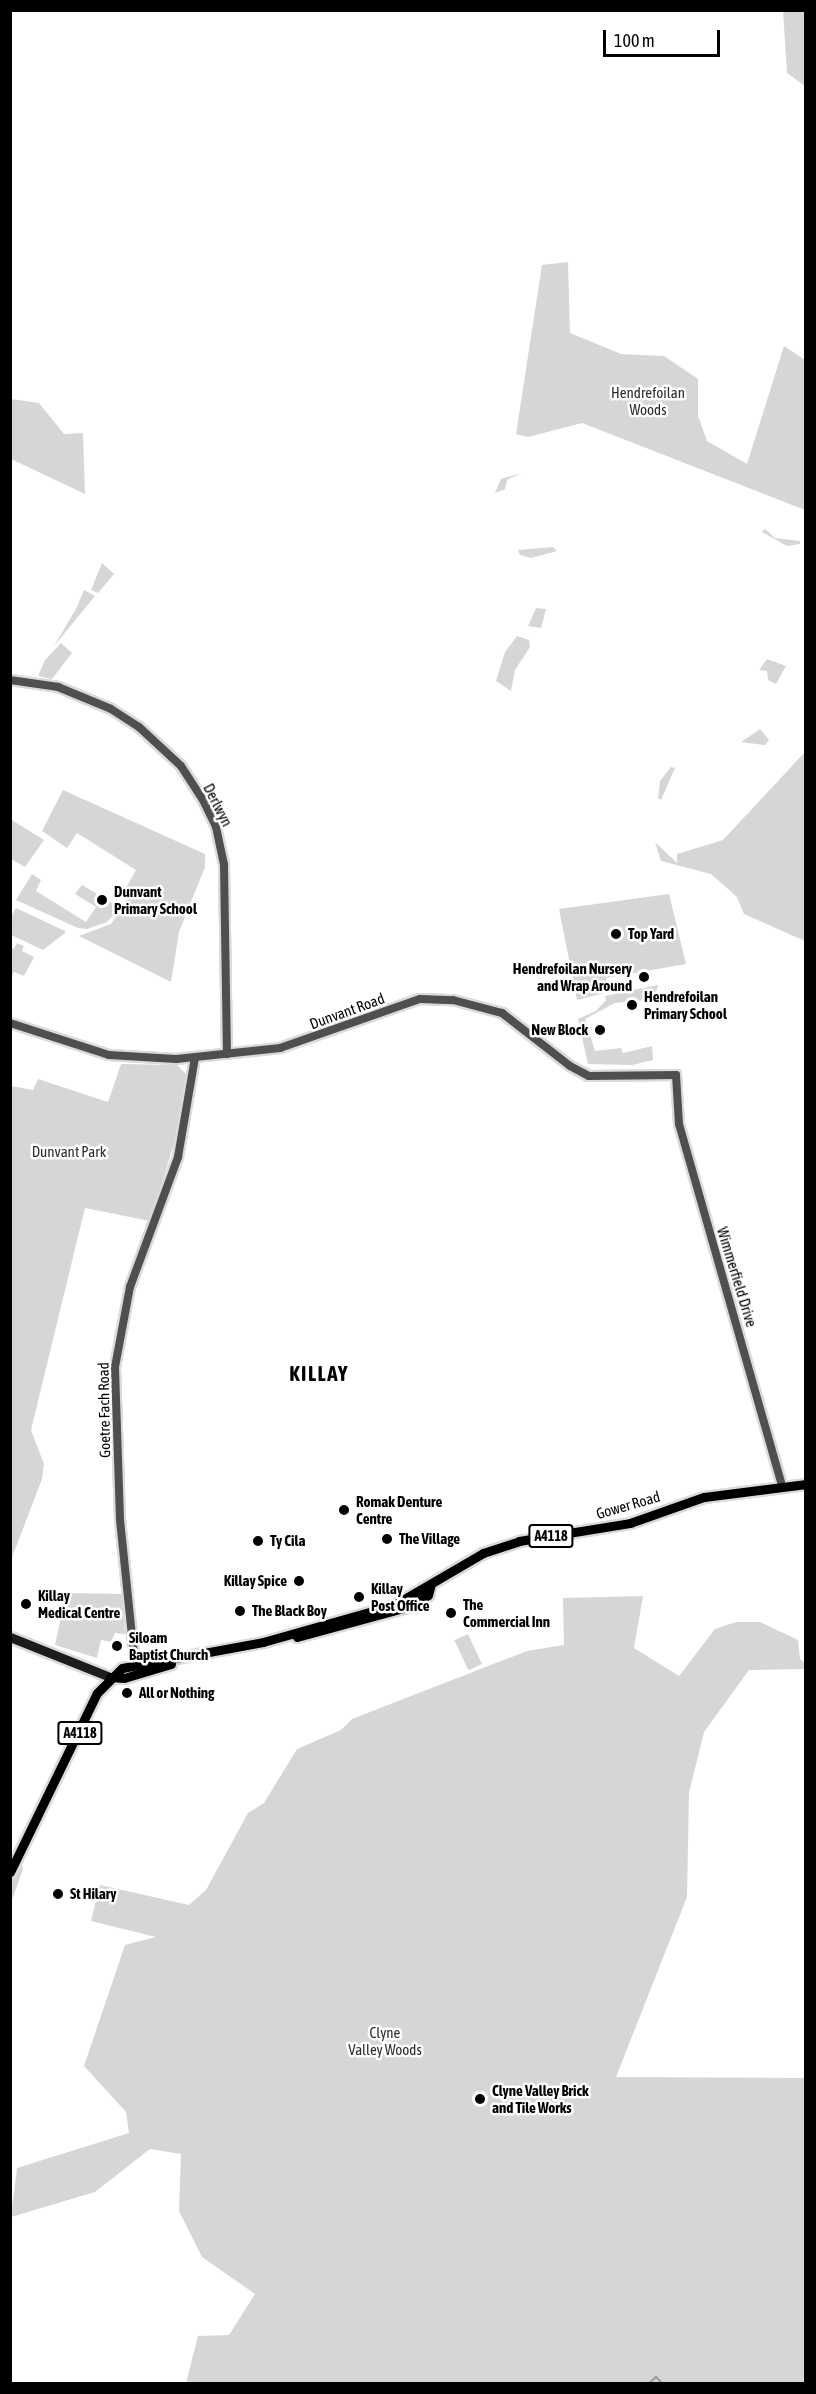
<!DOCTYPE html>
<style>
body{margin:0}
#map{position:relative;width:816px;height:2394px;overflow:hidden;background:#fff;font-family:"Asap Condensed",sans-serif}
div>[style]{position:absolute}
.green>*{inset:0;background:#d6d6d6;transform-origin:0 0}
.stream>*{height:2px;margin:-1px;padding:0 1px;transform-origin:1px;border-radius:1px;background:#9d9d9d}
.roads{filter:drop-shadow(2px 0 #dbdbdb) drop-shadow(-2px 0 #dbdbdb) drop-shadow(0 2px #dbdbdb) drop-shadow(0 -2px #dbdbdb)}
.tertiary>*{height:8px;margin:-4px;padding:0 4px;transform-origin:4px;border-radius:4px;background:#4f4f4f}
.secondary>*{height:9px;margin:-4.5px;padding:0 4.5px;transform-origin:4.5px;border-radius:4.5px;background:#1c1c1c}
.primary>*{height:9px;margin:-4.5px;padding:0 4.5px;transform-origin:4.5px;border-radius:4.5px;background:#000}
.dots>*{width:16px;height:16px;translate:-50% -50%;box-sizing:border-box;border:3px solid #fff;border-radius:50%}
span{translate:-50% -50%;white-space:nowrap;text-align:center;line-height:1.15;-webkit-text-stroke:5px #fff;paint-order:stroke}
.shield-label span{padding:2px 4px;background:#fff;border:2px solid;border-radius:4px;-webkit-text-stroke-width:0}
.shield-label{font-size:14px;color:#000;font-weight:700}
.park-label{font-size:15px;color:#2d2d2d}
.street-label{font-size:15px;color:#000}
.poi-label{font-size:15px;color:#000;font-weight:700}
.left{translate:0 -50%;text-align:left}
.right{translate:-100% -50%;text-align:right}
.district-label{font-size:21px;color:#000;font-weight:700;letter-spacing:1.5px}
.frame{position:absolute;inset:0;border:12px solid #000;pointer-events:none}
.scale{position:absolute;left:603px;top:30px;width:117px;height:27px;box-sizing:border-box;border:3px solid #000;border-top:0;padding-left:8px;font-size:18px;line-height:21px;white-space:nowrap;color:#000;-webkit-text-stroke:4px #fff;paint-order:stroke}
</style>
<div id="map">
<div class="green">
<i style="clip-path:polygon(783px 11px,805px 11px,805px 86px,787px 73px)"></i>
<i style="clip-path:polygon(568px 262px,570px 333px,621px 354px,664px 356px,698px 379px,698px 416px,707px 441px,747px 464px,784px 346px,805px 360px,805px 510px,582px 423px,528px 437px,516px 434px,542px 265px)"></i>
<i style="clip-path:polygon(11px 399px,39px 403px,64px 434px,83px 433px,85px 494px,11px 459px)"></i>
<i style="clip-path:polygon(521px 473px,507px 480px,505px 489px,495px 493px,501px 479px)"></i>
<i style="clip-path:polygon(765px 529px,775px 538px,800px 541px,800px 544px,787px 546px,762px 532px)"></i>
<i style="clip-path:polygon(553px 547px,557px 551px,531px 558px,520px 555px,518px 550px)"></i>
<i style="clip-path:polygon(102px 563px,114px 574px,98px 593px,91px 590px)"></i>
<i style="clip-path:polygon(84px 590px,95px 596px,54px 646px,76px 609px)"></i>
<i style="clip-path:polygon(536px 608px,546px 609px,541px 628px,528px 626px)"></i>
<i style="clip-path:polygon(517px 636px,529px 640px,530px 647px,515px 670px,511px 691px,496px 681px,505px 652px)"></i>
<i style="clip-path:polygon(61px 643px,72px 653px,52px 679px,38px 676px,45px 660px)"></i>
<i style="clip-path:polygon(767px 659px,786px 666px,776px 684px,768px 680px,767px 671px,759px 670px)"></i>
<i style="clip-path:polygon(760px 729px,769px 740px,765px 745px,741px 742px)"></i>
<i style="clip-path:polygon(805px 752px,805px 941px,744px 914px,737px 897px,711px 874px,661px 861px,655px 842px,677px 863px,677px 854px,723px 840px)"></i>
<i style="clip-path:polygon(671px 767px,675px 768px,661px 800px,658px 798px,660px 781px)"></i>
<i style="clip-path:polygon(63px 790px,205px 854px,205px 867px,179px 932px,171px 982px,79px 936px,111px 924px,126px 902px,123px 893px,136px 870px,77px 833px,67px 848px,42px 831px)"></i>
<i style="clip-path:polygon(12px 820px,44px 840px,25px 867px,11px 859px)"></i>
<i style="clip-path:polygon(32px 874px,41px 880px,36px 891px,86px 922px,96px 907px,75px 894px,82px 885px,120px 908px,107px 922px,87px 929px,78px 928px,16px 900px)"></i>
<i style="clip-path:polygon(669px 894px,686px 964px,606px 978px,608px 992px,577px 1000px,559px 909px)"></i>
<i style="clip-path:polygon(16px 908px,65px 931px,65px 933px,43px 950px,11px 935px,11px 917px)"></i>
<i style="clip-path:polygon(17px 943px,24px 946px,22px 951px,34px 957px,24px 976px,14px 972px,11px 978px,11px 947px,14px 949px)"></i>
<i style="clip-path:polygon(658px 985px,654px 999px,615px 1003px,585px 1019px,595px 1051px,621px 1048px,623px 1053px,652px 1046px,653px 1060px,632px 1065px,588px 1064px,578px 1019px,596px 1011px,606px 1000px,605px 996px)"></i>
<i style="clip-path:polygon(121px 1064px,177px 1065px,186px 1074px,176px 1137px,150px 1221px,85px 1208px,31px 1430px,44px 1464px,42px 1479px,11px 1560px,11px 1086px,33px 1090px,38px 1079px,108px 1102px)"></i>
<i style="clip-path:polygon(66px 1593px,122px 1594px,125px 1634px,115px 1633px,111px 1642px,101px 1640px,97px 1658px,55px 1645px)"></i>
<i style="clip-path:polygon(643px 1596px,634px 1648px,679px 1676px,715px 1629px,736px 1622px,760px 1622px,798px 1640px,800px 1659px,805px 1663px,805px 1669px,749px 1670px,704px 1732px,689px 1793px,687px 1897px,616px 2077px,805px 2078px,805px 2383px,186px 2383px,198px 2336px,229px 2335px,255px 2294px,202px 2257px,179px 2211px,181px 2154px,150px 2149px,95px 2192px,11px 2217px,17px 2168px,129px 2133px,126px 2112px,84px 2066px,125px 1945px,156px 1937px,91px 1921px,100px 1885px,189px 1905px,206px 1890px,248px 1813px,264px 1803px,297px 1749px,341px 1730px,352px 1719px,527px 1651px,564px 1645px,563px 1598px)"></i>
<i style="left:468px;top:1634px;width:33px;height:15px;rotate:65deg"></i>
<i style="clip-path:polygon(21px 1863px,23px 1869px,12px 1900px,11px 1882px)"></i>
</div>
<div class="stream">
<i style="left:648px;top:2384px;width:11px;rotate:-41deg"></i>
<i style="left:656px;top:2377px;width:10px;rotate:45deg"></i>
</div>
<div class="roads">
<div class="tertiary">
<i style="left:10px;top:680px;width:49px;rotate:8.3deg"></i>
<i style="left:58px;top:687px;width:57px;rotate:22.5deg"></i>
<i style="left:111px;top:709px;width:33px;rotate:33deg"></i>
<i style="left:139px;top:727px;width:57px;rotate:42.9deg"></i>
<i style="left:181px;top:766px;width:40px;rotate:57.1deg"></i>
<i style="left:203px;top:800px;width:30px;rotate:64deg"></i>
<i style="left:216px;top:827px;width:39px;rotate:78deg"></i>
<i style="left:224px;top:865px;width:189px;rotate:89.1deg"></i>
<i style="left:10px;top:1023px;width:104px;rotate:17.9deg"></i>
<i style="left:109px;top:1055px;width:67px;rotate:3.4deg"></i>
<i style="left:176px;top:1059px;width:105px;rotate:-6deg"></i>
<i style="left:280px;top:1048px;width:148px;rotate:-19.3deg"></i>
<i style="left:420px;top:999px;width:33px;rotate:2deg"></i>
<i style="left:453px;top:1000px;width:51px;rotate:14.9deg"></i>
<i style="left:502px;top:1013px;width:86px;rotate:37.9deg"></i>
<i style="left:570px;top:1066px;width:21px;rotate:28deg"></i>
<i style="left:589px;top:1076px;width:87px;rotate:-0.7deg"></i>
<i style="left:676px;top:1075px;width:49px;rotate:86.5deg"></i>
<i style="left:679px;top:1124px;width:375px;rotate:74.1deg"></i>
<i style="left:135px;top:1665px;width:147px;rotate:-95.9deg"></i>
<i style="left:120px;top:1519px;width:152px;rotate:-91.9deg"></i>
<i style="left:115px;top:1367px;width:81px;rotate:-79.4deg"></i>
<i style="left:130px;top:1287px;width:139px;rotate:-69.7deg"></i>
<i style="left:178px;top:1157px;width:100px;rotate:-80.3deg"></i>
</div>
<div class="secondary">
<i style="left:10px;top:1637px;width:108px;rotate:21.8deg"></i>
</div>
<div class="primary">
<i style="left:297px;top:1637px;width:121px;rotate:-15.3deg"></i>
<i style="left:414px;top:1605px;width:17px;rotate:-36deg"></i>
<i style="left:428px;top:1595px;width:11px;rotate:-75deg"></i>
<i style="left:110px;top:1677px;width:14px;rotate:4deg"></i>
<i style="left:124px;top:1678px;width:49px;rotate:-16.6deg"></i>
<i style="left:10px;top:1872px;width:199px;rotate:-64.1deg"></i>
<i style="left:97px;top:1693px;width:35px;rotate:-45deg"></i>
<i style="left:122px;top:1668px;width:143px;rotate:-10.4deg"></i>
<i style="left:263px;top:1642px;width:136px;rotate:-15.8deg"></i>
<i style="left:394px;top:1605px;width:103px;rotate:-30.3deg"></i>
<i style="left:483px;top:1553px;width:38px;rotate:-18deg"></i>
<i style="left:519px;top:1541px;width:112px;rotate:-9.2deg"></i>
<i style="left:630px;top:1523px;width:78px;rotate:-19.4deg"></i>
<i style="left:704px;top:1497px;width:103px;rotate:-7.3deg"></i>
</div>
</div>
<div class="dots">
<i style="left:102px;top:900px;background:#000"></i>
<i style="left:616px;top:934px;background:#000"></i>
<i style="left:644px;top:977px;background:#000"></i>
<i style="left:632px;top:1005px;background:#000"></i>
<i style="left:600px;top:1030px;background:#000"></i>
<i style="left:344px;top:1510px;background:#000"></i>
<i style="left:387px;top:1539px;background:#000"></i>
<i style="left:258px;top:1541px;background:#000"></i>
<i style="left:299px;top:1581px;background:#000"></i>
<i style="left:359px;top:1597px;background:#000"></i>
<i style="left:26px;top:1604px;background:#000"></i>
<i style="left:240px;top:1611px;background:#000"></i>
<i style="left:451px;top:1613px;background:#000"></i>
<i style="left:117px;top:1646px;background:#000"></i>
<i style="left:127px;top:1693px;background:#000"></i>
<i style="left:58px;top:1894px;background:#000"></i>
<i style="left:480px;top:2099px;background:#000"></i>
</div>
<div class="shield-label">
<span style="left:551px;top:1536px">A4118</span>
<span style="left:80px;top:1733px">A4118</span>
</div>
<div class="park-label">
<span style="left:648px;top:401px">Hendrefoilan<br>Woods</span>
<span style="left:69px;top:1152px">Dunvant Park</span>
<span style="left:385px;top:2041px">Clyne<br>Valley Woods</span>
</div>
<div class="street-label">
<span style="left:218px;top:805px;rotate:63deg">Derlwyn</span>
<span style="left:347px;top:1011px;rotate:-20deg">Dunvant Road</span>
<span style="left:737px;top:1277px;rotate:73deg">Wimmerfield Drive</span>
<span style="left:104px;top:1410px;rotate:-91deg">Goetre Fach Road</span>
<span style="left:628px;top:1505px;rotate:-16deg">Gower Road</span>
</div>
<div class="poi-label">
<span class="left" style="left:114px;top:900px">Dunvant<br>Primary School</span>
<span class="left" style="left:628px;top:934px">Top Yard</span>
<span class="right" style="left:632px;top:977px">Hendrefoilan Nursery<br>and Wrap Around</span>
<span class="left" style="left:644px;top:1005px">Hendrefoilan<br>Primary School</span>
<span class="right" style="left:588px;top:1030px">New Block</span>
<span class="left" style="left:356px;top:1510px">Romak Denture<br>Centre</span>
<span class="left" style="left:399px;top:1539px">The Village</span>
<span class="left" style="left:270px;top:1541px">Ty Cila</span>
<span class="right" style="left:287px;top:1581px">Killay Spice</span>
<span class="left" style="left:371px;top:1597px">Killay<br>Post Office</span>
<span class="left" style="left:38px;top:1604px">Killay<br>Medical Centre</span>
<span class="left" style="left:463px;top:1613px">The<br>Commercial Inn</span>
<span class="left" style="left:252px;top:1611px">The Black Boy</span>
<span class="left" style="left:129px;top:1646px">Siloam<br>Baptist Church</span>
<span class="left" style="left:139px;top:1693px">All or Nothing</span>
<span class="left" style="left:70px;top:1894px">St Hilary</span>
<span class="left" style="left:492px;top:2099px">Clyne Valley Brick<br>and Tile Works</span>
</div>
<div class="district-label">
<span style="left:319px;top:1373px">KILLAY</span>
</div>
<div class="frame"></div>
<div class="scale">100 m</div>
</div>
